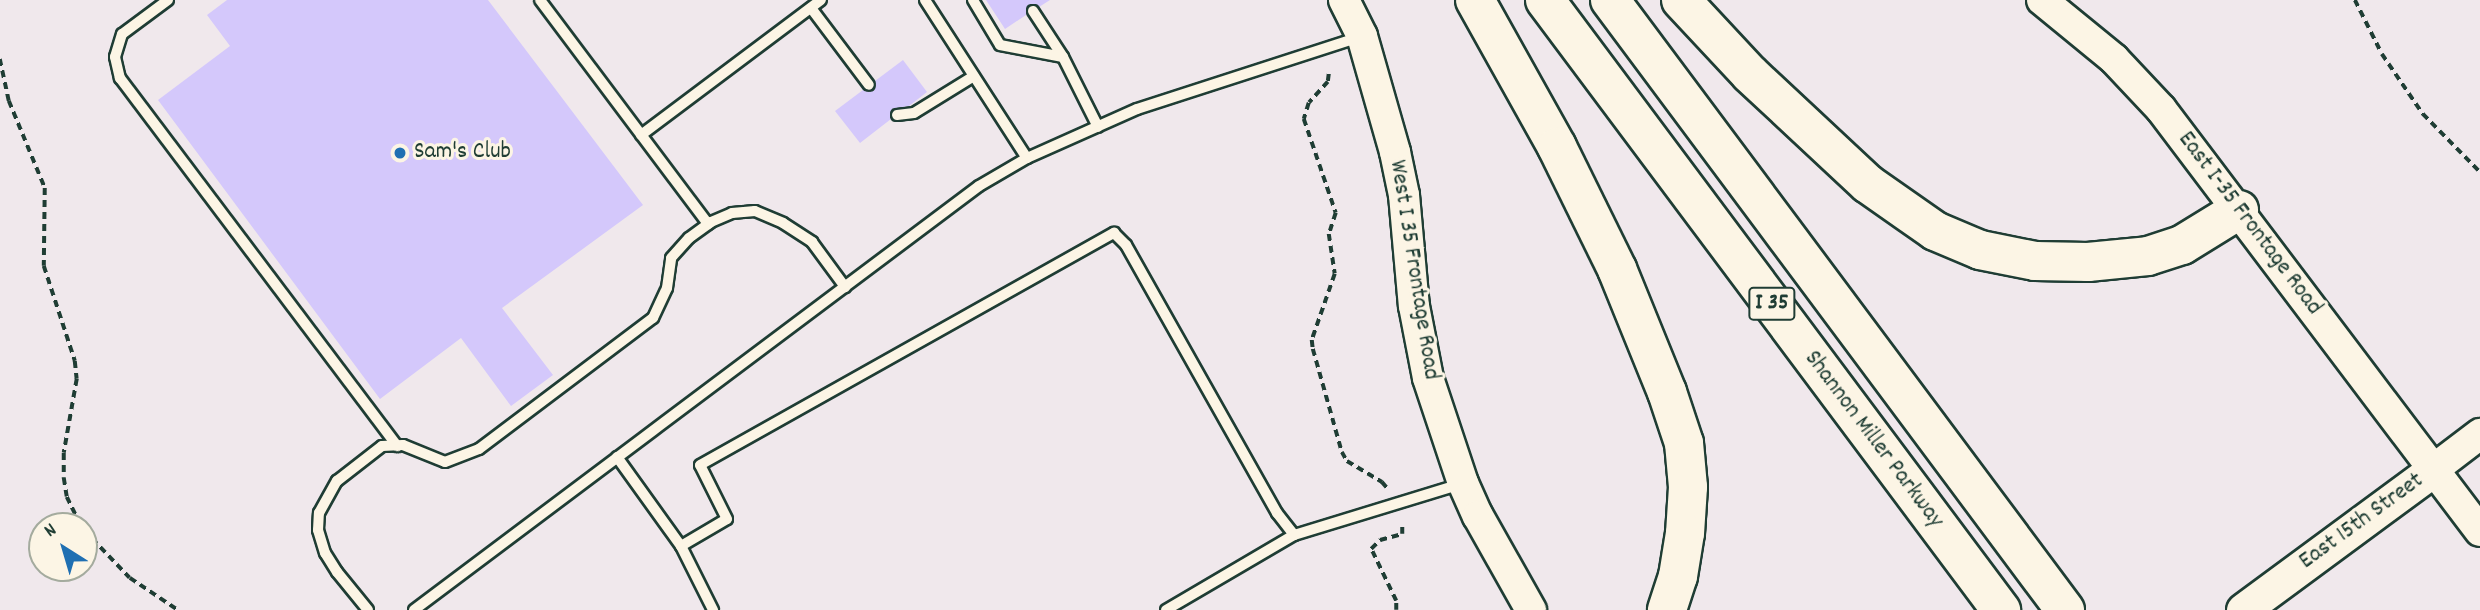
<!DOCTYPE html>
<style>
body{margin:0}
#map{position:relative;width:2480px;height:610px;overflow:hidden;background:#f0e8ec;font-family:Dekko,sans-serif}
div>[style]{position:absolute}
.building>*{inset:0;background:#d4c8fb}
.path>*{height:3.5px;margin-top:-1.75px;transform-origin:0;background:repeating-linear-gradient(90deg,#1f3d34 0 7px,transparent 0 12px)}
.roads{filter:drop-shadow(2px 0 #1f3d34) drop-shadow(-2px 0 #1f3d34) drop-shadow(0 2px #1f3d34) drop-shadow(0 -2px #1f3d34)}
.lane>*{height:10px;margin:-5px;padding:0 5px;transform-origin:5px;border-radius:5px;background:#fcf5e5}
.secondary>*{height:30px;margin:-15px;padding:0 15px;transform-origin:15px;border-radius:15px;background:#fcf5e5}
.primary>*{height:33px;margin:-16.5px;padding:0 16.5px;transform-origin:16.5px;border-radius:16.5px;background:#fcf5e5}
.highway>*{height:38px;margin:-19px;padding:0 19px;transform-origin:19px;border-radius:19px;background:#fcf5e5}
.dots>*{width:19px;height:19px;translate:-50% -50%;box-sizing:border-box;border:4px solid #fcf5e5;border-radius:50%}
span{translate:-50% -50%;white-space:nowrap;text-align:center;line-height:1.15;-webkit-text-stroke:6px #fcf5e5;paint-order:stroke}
.shield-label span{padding:2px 5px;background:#fcf5e5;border:2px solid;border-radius:5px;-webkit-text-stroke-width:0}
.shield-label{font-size:23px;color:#1f3d34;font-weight:700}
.poi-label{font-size:24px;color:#1f3d34}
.left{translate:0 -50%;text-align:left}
.street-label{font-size:24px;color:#1f3d34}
.north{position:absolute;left:28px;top:512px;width:70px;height:70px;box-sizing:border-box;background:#fcf5e5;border:2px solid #a4ab9e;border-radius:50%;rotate:323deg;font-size:19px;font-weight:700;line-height:28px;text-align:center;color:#1f3d34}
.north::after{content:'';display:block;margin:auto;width:24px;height:32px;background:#1f6fb2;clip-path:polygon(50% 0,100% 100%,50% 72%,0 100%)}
</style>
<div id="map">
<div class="building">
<i style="clip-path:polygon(227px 0,488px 0,643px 205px,502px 308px,553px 375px,511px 406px,461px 338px,380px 399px,158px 100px,230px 46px,207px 15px)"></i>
<i style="clip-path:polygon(986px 0,1050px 0,1039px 7px,1028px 5px,1026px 15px,1005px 29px)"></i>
<i style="clip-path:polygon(903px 60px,927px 92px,909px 106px,892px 109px,891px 119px,860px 143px,835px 111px,863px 90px,874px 91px,875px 81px)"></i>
</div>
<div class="path">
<i style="left:2355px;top:0;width:60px;rotate:63.4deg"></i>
<i style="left:2382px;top:54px;width:73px;rotate:55.7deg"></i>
<i style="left:2423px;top:114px;width:81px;rotate:45.5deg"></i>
<i style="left:0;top:59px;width:43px;rotate:77.9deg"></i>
<i style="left:9px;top:101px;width:94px;rotate:67.5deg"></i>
<i style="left:45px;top:188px;width:78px;rotate:90.7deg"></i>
<i style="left:44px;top:266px;width:100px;rotate:71.9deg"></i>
<i style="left:75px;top:361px;width:18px;rotate:84deg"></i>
<i style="left:77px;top:379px;width:75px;rotate:100deg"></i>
<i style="left:64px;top:453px;width:25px;rotate:90deg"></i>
<i style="left:64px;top:478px;width:19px;rotate:81deg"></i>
<i style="left:67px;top:497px;width:32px;rotate:64deg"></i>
<i style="left:1329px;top:74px;width:8px;rotate:97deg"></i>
<i style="left:1328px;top:82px;width:28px;rotate:132deg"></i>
<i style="left:1309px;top:103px;width:17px;rotate:107deg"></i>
<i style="left:1304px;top:119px;width:99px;rotate:71.2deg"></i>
<i style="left:1336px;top:213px;width:22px;rotate:108deg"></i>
<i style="left:1329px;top:234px;width:40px;rotate:81.5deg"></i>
<i style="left:1335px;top:274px;width:70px;rotate:109.2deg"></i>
<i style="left:1312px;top:340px;width:9px;rotate:84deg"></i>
<i style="left:1313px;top:349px;width:107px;rotate:74.3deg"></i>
<i style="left:1342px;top:452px;width:10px;rotate:61deg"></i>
<i style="left:1347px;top:461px;width:41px;rotate:31deg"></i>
<i style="left:1382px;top:482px;width:9px;rotate:49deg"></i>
<i style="left:84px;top:530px;width:66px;rotate:46.2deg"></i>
<i style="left:130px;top:578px;width:58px;rotate:33.7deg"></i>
<i style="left:1396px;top:610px;width:9px;rotate:-90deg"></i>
<i style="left:1396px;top:601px;width:58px;rotate:-115.7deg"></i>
<i style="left:1371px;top:549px;width:13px;rotate:-45deg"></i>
<i style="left:1380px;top:540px;width:23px;rotate:-15deg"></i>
<i style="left:1402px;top:534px;width:11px;rotate:-90deg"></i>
</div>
<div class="roads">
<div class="lane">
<i style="left:168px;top:0;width:57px;rotate:143.5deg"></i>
<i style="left:122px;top:34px;width:24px;rotate:107deg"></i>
<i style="left:115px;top:57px;width:22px;rotate:77deg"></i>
<i style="left:120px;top:78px;width:461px;rotate:53deg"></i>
<i style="left:540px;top:0;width:280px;rotate:53.1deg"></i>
<i style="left:925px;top:0;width:188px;rotate:57.2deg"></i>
<i style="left:973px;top:0;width:52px;rotate:59deg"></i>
<i style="left:1000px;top:45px;width:64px;rotate:10.8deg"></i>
<i style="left:1063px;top:57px;width:78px;rotate:63.4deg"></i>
<i style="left:811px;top:8px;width:96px;rotate:53deg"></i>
<i style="left:1033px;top:11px;width:55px;rotate:56.9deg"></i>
<i style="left:897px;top:115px;width:17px;rotate:-7deg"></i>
<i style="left:914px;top:113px;width:70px;rotate:-31.7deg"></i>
<i style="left:641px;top:135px;width:225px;rotate:-36.9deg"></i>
<i style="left:617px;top:457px;width:110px;rotate:54.3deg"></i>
<i style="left:681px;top:546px;width:72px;rotate:63.4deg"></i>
<i style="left:681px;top:546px;width:53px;rotate:-30.4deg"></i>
<i style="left:727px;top:519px;width:60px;rotate:-116.6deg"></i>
<i style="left:700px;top:465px;width:475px;rotate:-29.3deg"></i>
<i style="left:1114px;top:233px;width:17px;rotate:45deg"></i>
<i style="left:1126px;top:245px;width:308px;rotate:60.6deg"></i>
<i style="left:1277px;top:513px;width:28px;rotate:52deg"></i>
<i style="left:368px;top:610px;width:49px;rotate:-129.2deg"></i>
<i style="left:337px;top:572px;width:22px;rotate:-122deg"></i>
<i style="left:325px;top:553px;width:24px;rotate:-107deg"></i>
<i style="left:318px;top:530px;width:17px;rotate:-87deg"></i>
<i style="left:319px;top:513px;width:37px;rotate:-61deg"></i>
<i style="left:337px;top:481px;width:57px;rotate:-37.9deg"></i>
<i style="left:382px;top:446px;width:21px;rotate:-3deg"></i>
<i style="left:403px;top:445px;width:45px;rotate:22deg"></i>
<i style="left:445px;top:462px;width:36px;rotate:-21deg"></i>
<i style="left:479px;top:449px;width:218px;rotate:-37deg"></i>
<i style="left:653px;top:318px;width:33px;rotate:-65deg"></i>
<i style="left:667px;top:288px;width:30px;rotate:-82deg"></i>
<i style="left:671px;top:258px;width:27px;rotate:-48deg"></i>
<i style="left:689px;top:238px;width:27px;rotate:-36deg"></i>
<i style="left:711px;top:222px;width:23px;rotate:-23deg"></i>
<i style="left:732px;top:213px;width:23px;rotate:-5deg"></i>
<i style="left:755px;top:211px;width:30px;rotate:23deg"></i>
<i style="left:783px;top:223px;width:35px;rotate:33deg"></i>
<i style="left:812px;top:242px;width:56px;rotate:53.7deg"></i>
<i style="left:414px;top:610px;width:706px;rotate:-36.89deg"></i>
<i style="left:979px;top:186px;width:56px;rotate:-30.3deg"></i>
<i style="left:1027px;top:158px;width:120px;rotate:-24deg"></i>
<i style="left:1137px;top:109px;width:234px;rotate:-17.9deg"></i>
<i style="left:1166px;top:610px;width:148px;rotate:-30.4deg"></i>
<i style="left:1294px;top:535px;width:175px;rotate:-17deg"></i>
</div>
<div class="secondary">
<i style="left:1344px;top:0;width:40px;rotate:63.4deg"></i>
<i style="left:1362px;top:36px;width:121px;rotate:74.1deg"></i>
<i style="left:1395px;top:152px;width:44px;rotate:78.2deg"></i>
<i style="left:1404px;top:195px;width:111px;rotate:84.9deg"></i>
<i style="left:1414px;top:306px;width:73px;rotate:79deg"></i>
<i style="left:1428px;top:378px;width:111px;rotate:71.6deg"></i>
<i style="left:1463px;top:483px;width:36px;rotate:66deg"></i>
<i style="left:1478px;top:516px;width:108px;rotate:60.6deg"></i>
<i style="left:2042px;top:0;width:93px;rotate:39.3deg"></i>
<i style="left:2114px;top:59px;width:69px;rotate:46.8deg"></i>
<i style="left:2161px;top:109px;width:529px;rotate:52.91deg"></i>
<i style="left:2434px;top:469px;width:58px;rotate:-37.3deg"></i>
</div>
<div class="primary">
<i style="left:2243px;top:610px;width:237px;rotate:-36.4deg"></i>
</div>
<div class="highway">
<i style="left:1475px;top:0;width:168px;rotate:60.8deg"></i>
<i style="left:1557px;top:147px;width:136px;rotate:63.8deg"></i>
<i style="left:1617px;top:269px;width:133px;rotate:67.9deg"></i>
<i style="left:1667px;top:392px;width:54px;rotate:71.6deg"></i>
<i style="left:1684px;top:443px;width:44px;rotate:84.8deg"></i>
<i style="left:1688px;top:487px;width:46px;rotate:93.7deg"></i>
<i style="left:1685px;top:533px;width:44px;rotate:99.2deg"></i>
<i style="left:1678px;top:576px;width:36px;rotate:108deg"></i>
<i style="left:1545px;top:0;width:762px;rotate:53.22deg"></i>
<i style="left:1610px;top:0;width:761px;rotate:53.28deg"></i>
<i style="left:1681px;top:0;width:101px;rotate:47deg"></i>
<i style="left:1750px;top:74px;width:161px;rotate:43deg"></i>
<i style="left:1868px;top:184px;width:82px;rotate:35deg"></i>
<i style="left:1935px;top:231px;width:49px;rotate:22.9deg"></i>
<i style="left:1980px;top:250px;width:56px;rotate:11.3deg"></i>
<i style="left:2035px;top:261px;width:53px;rotate:1.1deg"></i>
<i style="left:2088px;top:262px;width:60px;rotate:-5.7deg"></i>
<i style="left:2148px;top:256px;width:36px;rotate:-18deg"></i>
<i style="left:2182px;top:245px;width:67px;rotate:-31.6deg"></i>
</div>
</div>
<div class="dots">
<i style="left:400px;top:153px;background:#1f6fb2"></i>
</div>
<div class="shield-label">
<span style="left:1772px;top:304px">I 35</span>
</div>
<div class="poi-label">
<span class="left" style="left:414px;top:153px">Sam's Club</span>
</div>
<div class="street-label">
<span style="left:2249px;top:224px;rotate:53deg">East I-35 Frontage Road</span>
<span style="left:1413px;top:270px;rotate:81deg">West I 35 Frontage Road</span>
<span style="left:1873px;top:440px;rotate:53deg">Shannon Miller Parkway</span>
<span style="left:2362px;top:522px;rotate:-36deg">East 15th Street</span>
</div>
<div class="north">N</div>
</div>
